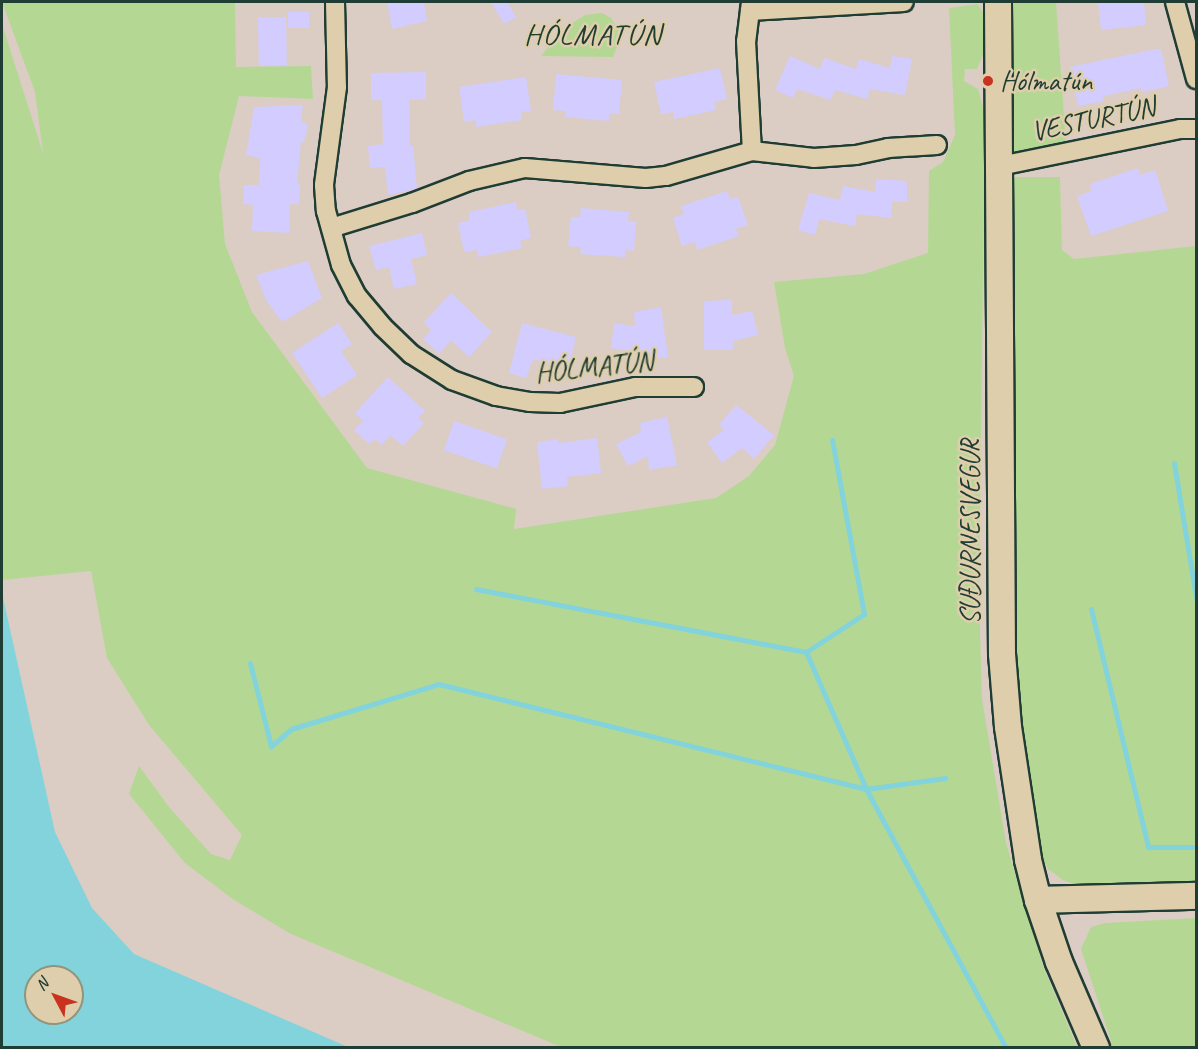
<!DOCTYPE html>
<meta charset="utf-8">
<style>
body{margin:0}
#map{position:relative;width:1198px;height:1049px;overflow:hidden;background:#dbcdc4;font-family:Caveat,sans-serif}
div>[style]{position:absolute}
.green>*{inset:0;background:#b4d894}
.water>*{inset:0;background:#82d3db}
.stream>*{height:5px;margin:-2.5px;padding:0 2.5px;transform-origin:2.5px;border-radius:2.5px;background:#82d3db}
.building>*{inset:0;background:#d2ccff;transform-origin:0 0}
.roads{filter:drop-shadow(2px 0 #1f3d34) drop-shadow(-2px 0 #1f3d34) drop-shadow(0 2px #1f3d34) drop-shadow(0 -2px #1f3d34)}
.street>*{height:18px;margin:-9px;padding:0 9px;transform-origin:9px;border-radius:9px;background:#dfceab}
.secondary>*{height:26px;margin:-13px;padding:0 13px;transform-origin:13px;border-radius:13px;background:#dfceab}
.dots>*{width:16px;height:16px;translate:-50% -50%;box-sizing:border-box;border:3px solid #dfceab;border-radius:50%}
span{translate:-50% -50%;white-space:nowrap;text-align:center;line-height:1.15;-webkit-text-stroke:5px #dfceab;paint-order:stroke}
.poi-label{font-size:28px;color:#1f3d34}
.left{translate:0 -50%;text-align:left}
.street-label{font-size:28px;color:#1f3d34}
.neighbourhood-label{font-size:30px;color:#1f3d34;letter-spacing:1.5px}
.frame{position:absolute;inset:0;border:3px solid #1f3d34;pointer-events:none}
.north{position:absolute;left:24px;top:965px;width:60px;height:60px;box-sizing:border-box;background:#dfceab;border:2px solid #92947b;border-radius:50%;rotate:311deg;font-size:16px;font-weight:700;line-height:24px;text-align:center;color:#1f3d34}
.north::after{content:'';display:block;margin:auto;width:21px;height:27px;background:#c8321e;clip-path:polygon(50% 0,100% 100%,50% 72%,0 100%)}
</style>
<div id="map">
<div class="green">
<i style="clip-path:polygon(2px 2px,235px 2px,236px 67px,311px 66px,313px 99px,239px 96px,219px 175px,225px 244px,252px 312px,367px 468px,516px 509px,514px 529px,716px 498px,749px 476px,775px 445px,794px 376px,785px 348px,774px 282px,864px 274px,928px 253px,929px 171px,943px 162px,955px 135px,949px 8px,977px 4px,983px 12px,985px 24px,983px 55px,977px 69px,965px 69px,964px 81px,978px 89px,985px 114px,979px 596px,982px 699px,1006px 843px,1043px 966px,1077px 1047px,561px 1047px,291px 934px,234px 900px,185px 863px,129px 794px,139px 766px,169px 807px,211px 854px,230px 860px,242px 835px,149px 725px,107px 658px,91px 571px,2px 580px,2px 24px,43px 153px,35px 92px)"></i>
<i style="clip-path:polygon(1009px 2px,1056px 2px,1066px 145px,1010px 154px)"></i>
<i style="clip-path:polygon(602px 13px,611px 18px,619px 31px,620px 40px,613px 57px,541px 56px,563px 29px,585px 15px)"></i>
<i style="clip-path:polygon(1007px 177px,1060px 177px,1062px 250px,1074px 259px,1196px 246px,1196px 888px,1088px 889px,1063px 880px,1048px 869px,1039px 850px,1026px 770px,1013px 636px)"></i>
<i style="clip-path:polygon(1196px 918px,1196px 1047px,1113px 1047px,1081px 949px,1091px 927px,1105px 923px)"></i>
</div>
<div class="water">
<i style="clip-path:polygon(evenodd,2px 593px,55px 832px,92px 908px,134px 954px,348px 1047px,2px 1047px,2px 593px,36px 977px,72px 977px,72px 1013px,36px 1013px,36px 977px)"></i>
</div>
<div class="stream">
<i style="left:1174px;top:463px;width:137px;rotate:80.7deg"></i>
<i style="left:476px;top:589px;width:336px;rotate:10.8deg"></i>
<i style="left:806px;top:652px;width:150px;rotate:66.3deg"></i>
<i style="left:866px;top:789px;width:294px;rotate:61.6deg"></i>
<i style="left:1091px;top:609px;width:245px;rotate:76.5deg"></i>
<i style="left:1148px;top:847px;width:48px"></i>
<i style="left:806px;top:652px;width:69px;rotate:-33.2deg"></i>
<i style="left:864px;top:614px;width:177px;rotate:-100.4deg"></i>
<i style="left:250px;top:663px;width:86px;rotate:75.8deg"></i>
<i style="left:271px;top:746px;width:26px;rotate:-40deg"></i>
<i style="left:291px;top:729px;width:155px;rotate:-16.9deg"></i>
<i style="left:439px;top:684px;width:440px;rotate:13.8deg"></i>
<i style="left:866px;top:789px;width:80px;rotate:-7.9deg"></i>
</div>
<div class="building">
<i style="clip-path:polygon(387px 2px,424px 2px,427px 21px,392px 29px)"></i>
<i style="clip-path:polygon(491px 2px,507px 2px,516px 17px,504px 24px)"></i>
<i style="clip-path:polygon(1098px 2px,1144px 2px,1146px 25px,1101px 30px)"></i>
<i style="left:288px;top:12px;width:21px;height:16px"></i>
<i style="left:286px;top:17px;width:48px;height:28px;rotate:89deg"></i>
<i style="clip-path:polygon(1155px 49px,1161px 49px,1169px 86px,1142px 92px,1141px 88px,1103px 96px,1104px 101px,1078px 106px,1070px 67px)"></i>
<i style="clip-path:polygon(790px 56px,820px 69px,824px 58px,856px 69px,859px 59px,890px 68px,892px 56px,912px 59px,905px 95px,870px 89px,867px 99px,835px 90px,831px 100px,797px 89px,793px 98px,775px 90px)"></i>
<i style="clip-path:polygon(720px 68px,727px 99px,714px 102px,716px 110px,674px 119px,673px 112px,661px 114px,654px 82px)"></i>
<i style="clip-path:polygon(426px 72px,426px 99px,409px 100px,410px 146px,413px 146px,417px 189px,388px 195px,385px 167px,370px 168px,368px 146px,383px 144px,382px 100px,371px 100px,371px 73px)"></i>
<i style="clip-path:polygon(556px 74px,622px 80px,619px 114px,609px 114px,609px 121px,565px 117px,566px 111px,553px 110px)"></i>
<i style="clip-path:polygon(526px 77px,531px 111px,521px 112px,522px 120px,476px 127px,476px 120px,464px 122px,459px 87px)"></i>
<i style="clip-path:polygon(303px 105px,301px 122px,308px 124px,304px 142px,301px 142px,297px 184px,300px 184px,299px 204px,290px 204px,289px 233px,252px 231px,253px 205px,243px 204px,244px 185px,259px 185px,260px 158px,246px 155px,254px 107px)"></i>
<i style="clip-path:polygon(1138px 168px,1140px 175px,1155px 170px,1168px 211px,1091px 236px,1077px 196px,1092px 191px,1090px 184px)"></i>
<i style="clip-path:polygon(876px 179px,907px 181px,907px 202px,892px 202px,891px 218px,857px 214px,855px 226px,819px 219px,815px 235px,798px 230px,809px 193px,840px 200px,843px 186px,875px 192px)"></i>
<i style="clip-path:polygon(727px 191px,730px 199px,738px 197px,748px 225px,736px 229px,739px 236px,697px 250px,695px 242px,682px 246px,673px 218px,684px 214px,681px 206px)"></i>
<i style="clip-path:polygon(516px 202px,517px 210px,525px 209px,531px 238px,520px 241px,522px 248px,478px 257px,477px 250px,464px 252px,458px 223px,470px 220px,469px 212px)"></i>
<i style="clip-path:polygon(581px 208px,629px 212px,628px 221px,636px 221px,634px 251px,625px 250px,625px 257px,580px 254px,581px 247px,568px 246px,571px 217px,580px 217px)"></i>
<i style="clip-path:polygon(422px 233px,427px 255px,411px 259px,417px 284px,394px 289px,389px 267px,376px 270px,369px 246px)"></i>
<i style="clip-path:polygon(308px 261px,322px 298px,282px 322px,266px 300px,256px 275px)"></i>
<i style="clip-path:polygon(451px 293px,492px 332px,469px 357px,451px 340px,439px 354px,423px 339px,431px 330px,424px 322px)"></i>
<i style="clip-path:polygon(732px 300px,732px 315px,752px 311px,758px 335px,733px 341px,733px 350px,704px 350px,704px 301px)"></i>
<i style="clip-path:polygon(661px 307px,668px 357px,639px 360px,639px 352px,611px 348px,614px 323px,635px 326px,634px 312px)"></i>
<i style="clip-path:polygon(338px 323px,352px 344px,341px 351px,357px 375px,322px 398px,292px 353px)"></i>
<i style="clip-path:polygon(522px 323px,576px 337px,568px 369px,533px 359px,526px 378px,509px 373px)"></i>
<i style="clip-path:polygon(388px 377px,425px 411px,418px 419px,424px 423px,403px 446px,390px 435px,382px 445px,375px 439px,369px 444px,354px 430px,363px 421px,355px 413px)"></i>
<i style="clip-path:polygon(736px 405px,774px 435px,754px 459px,742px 448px,722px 463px,707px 442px,724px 430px,719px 425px)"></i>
<i style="clip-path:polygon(667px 417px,677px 465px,649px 470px,648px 456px,628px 466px,616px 444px,641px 432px,640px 423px)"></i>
<i style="left:454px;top:421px;width:56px;height:31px;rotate:19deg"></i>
<i style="clip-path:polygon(597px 438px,601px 473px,567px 477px,568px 486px,542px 489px,537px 442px,558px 439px,559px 443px)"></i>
</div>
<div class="roads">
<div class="street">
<i style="left:335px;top:2px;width:85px;rotate:88.7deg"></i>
<i style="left:337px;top:87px;width:99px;rotate:97.6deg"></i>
<i style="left:324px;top:185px;width:26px;rotate:86deg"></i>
<i style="left:326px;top:211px;width:56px;rotate:74.5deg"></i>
<i style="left:341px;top:265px;width:35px;rotate:63deg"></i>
<i style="left:357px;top:296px;width:40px;rotate:50deg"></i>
<i style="left:383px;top:327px;width:39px;rotate:44deg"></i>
<i style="left:411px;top:354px;width:49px;rotate:32.4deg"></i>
<i style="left:452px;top:380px;width:47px;rotate:20deg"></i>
<i style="left:496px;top:396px;width:35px;rotate:10deg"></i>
<i style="left:530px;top:402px;width:30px;rotate:2deg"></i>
<i style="left:560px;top:403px;width:77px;rotate:-12deg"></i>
<i style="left:635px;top:387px;width:59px"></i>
<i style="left:751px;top:2px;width:39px;rotate:97deg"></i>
<i style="left:746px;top:41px;width:110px;rotate:86.9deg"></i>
<i style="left:1175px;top:2px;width:80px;rotate:74.7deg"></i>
<i style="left:750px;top:11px;width:154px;rotate:-3.3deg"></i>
<i style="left:1000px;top:166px;width:184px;rotate:-11.6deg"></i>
<i style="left:1180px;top:129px;width:16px"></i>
<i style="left:331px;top:228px;width:85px;rotate:-17.2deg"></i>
<i style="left:412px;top:203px;width:61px;rotate:-21.1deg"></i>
<i style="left:469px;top:181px;width:57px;rotate:-13.1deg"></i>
<i style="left:525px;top:168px;width:121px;rotate:4.7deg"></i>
<i style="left:646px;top:178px;width:20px;rotate:-6deg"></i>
<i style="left:666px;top:176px;width:90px;rotate:-16.2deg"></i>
<i style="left:752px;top:151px;width:62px;rotate:6.4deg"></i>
<i style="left:814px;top:158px;width:42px;rotate:-4.1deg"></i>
<i style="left:856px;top:155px;width:33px;rotate:-12deg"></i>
<i style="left:888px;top:148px;width:49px;rotate:-3.5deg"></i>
</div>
<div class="secondary">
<i style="left:998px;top:2px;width:652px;rotate:89.65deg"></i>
<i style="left:1002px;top:654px;width:73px;rotate:85.3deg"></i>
<i style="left:1008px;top:727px;width:134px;rotate:81.4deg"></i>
<i style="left:1028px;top:860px;width:41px;rotate:76deg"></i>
<i style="left:1038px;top:900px;width:65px;rotate:71.3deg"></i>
<i style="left:1059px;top:962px;width:94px;rotate:66.7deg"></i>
<i style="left:1038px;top:900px;width:158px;rotate:-1.5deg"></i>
</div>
</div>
<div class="dots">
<i style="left:988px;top:81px;background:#c8321e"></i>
</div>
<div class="poi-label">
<span class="left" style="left:1000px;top:81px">Hólmatún</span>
</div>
<div class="street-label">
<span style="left:1093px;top:119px;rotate:-12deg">VESTURTÚN</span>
<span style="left:594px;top:367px;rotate:-6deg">HÓLMATÚN</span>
<span style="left:970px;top:532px;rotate:-90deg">SUÐURNESVEGUR</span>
</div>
<div class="neighbourhood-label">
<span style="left:593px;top:34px">HÓLMATÚN</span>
</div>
<div class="frame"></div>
<div class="north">N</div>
</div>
